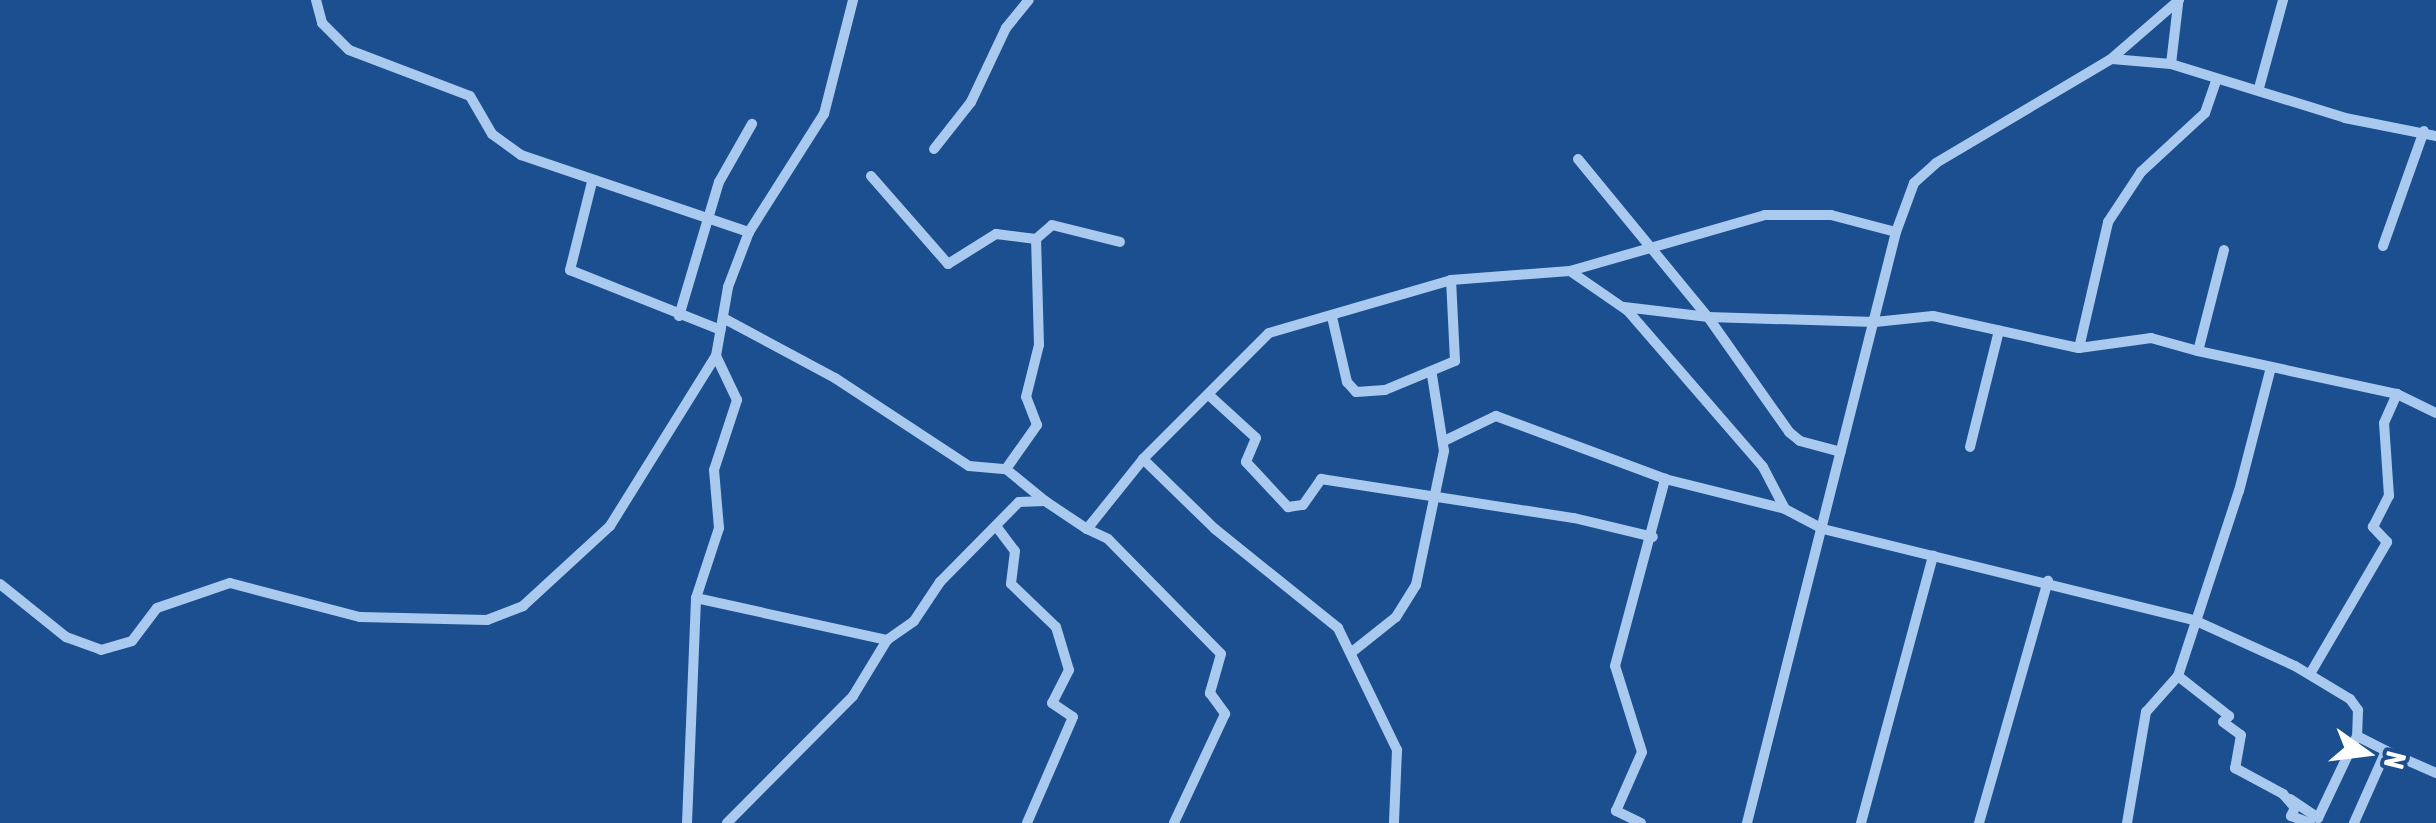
<!DOCTYPE html>
<style>
body{margin:0}
#map{position:relative;width:2436px;height:823px;overflow:hidden;background:#1b4f8f;font-family:"Asap Condensed",sans-serif}
div>[style]{position:absolute}
.street>*{height:10px;margin:-5px;padding:0 5px;transform-origin:5px;border-radius:5px;background:#a9c9ee}
span{translate:-50% -50%;white-space:nowrap;text-align:center;line-height:1.15;-webkit-text-stroke:10px #1b4f8f;paint-order:stroke}
.north{position:absolute;left:2316px;top:703px;width:100px;height:100px;-webkit-text-stroke:8px #1b4f8f;paint-order:stroke;rotate:104deg;font-size:28px;font-weight:700;line-height:40px;text-align:center;color:#fff}
.north::after{content:'';display:block;margin:auto;width:35px;height:45px;background:#fff;clip-path:polygon(50% 0,100% 100%,50% 72%,0 100%)}
</style>
<div id="map">
<div class="street">
<i style="left:316px;top:0;width:24px;rotate:75deg"></i>
<i style="left:322px;top:23px;width:38px;rotate:45deg"></i>
<i style="left:349px;top:50px;width:129px;rotate:20.8deg"></i>
<i style="left:470px;top:96px;width:44px;rotate:59.9deg"></i>
<i style="left:492px;top:134px;width:36px;rotate:36deg"></i>
<i style="left:521px;top:155px;width:241px;rotate:18.7deg"></i>
<i style="left:2112px;top:59px;width:59px;rotate:4.8deg"></i>
<i style="left:2171px;top:64px;width:182px;rotate:17.2deg"></i>
<i style="left:2345px;top:118px;width:93px;rotate:11.2deg"></i>
<i style="left:2171px;top:64px;width:60px;rotate:-83.3deg"></i>
<i style="left:2259px;top:88px;width:91px;rotate:-74.7deg"></i>
<i style="left:934px;top:149px;width:60px;rotate:-51.8deg"></i>
<i style="left:971px;top:102px;width:82px;rotate:-64.7deg"></i>
<i style="left:1006px;top:28px;width:36px;rotate:-51deg"></i>
<i style="left:1578px;top:159px;width:205px;rotate:50.6deg"></i>
<i style="left:1708px;top:317px;width:167px;rotate:1.7deg"></i>
<i style="left:1875px;top:322px;width:58px;rotate:-5.9deg"></i>
<i style="left:1933px;top:316px;width:149px;rotate:12.4deg"></i>
<i style="left:2079px;top:348px;width:73px;rotate:-7.9deg"></i>
<i style="left:2151px;top:338px;width:49px;rotate:15.5deg"></i>
<i style="left:871px;top:176px;width:117px;rotate:48.8deg"></i>
<i style="left:948px;top:264px;width:57px;rotate:-32deg"></i>
<i style="left:996px;top:234px;width:40px;rotate:7.1deg"></i>
<i style="left:1036px;top:239px;width:21px;rotate:-41deg"></i>
<i style="left:1052px;top:225px;width:70px;rotate:14deg"></i>
<i style="left:592px;top:182px;width:91px;rotate:104deg"></i>
<i style="left:570px;top:270px;width:162px;rotate:21.7deg"></i>
<i style="left:2383px;top:246px;width:122px;rotate:-70.4deg"></i>
<i style="left:2224px;top:250px;width:104px;rotate:104.4deg"></i>
<i style="left:2198px;top:351px;width:204px;rotate:12.2deg"></i>
<i style="left:2397px;top:394px;width:43px;rotate:26deg"></i>
<i style="left:1570px;top:271px;width:70px;rotate:34.6deg"></i>
<i style="left:1628px;top:311px;width:206px;rotate:49.1deg"></i>
<i style="left:1763px;top:467px;width:47px;rotate:62.4deg"></i>
<i style="left:1785px;top:509px;width:43px;rotate:27.8deg"></i>
<i style="left:1823px;top:529px;width:382px;rotate:13.8deg"></i>
<i style="left:2194px;top:620px;width:111px;rotate:24.5deg"></i>
<i style="left:2295px;top:666px;width:64px;rotate:31deg"></i>
<i style="left:2350px;top:699px;width:14px;rotate:54deg"></i>
<i style="left:2358px;top:710px;width:26px;rotate:92deg"></i>
<i style="left:2357px;top:736px;width:33px;rotate:27deg"></i>
<i style="left:2386px;top:751px;width:79px;rotate:114deg"></i>
<i style="left:1624px;top:307px;width:85px;rotate:6.8deg"></i>
<i style="left:1708px;top:317px;width:141px;rotate:54.8deg"></i>
<i style="left:1789px;top:432px;width:14px;rotate:39deg"></i>
<i style="left:1800px;top:441px;width:42px;rotate:15deg"></i>
<i style="left:679px;top:316px;width:140px;rotate:-73.4deg"></i>
<i style="left:719px;top:182px;width:67px;rotate:-60.4deg"></i>
<i style="left:1332px;top:317px;width:67px;rotate:77deg"></i>
<i style="left:1347px;top:382px;width:13px;rotate:48deg"></i>
<i style="left:1356px;top:392px;width:29px;rotate:-4deg"></i>
<i style="left:1385px;top:390px;width:76px;rotate:-22.5deg"></i>
<i style="left:1455px;top:361px;width:81px;rotate:-92.8deg"></i>
<i style="left:725px;top:319px;width:125px;rotate:28.2deg"></i>
<i style="left:835px;top:378px;width:160px;rotate:33.3deg"></i>
<i style="left:969px;top:466px;width:37px;rotate:5deg"></i>
<i style="left:1006px;top:469px;width:50px;rotate:39.4deg"></i>
<i style="left:2079px;top:348px;width:129px;rotate:-77deg"></i>
<i style="left:2108px;top:222px;width:60px;rotate:-56.6deg"></i>
<i style="left:2141px;top:172px;width:87px;rotate:-42.7deg"></i>
<i style="left:2205px;top:113px;width:34px;rotate:-71deg"></i>
<i style="left:1210px;top:396px;width:62px;rotate:42.4deg"></i>
<i style="left:1256px;top:438px;width:26px;rotate:113deg"></i>
<i style="left:1246px;top:462px;width:62px;rotate:47deg"></i>
<i style="left:1288px;top:507px;width:15px;rotate:-8deg"></i>
<i style="left:1303px;top:505px;width:32px;rotate:-55deg"></i>
<i style="left:1321px;top:479px;width:256px;rotate:8.8deg"></i>
<i style="left:1574px;top:518px;width:81px;rotate:13.5deg"></i>
<i style="left:1444px;top:441px;width:58px;rotate:-25.7deg"></i>
<i style="left:1496px;top:416px;width:180px;rotate:20.4deg"></i>
<i style="left:1665px;top:479px;width:124px;rotate:14deg"></i>
<i style="left:1970px;top:447px;width:120px;rotate:-76deg"></i>
<i style="left:1143px;top:459px;width:100px;rotate:44.2deg"></i>
<i style="left:1215px;top:529px;width:158px;rotate:38.8deg"></i>
<i style="left:1338px;top:628px;width:136px;rotate:64.2deg"></i>
<i style="left:1397px;top:750px;width:73px;rotate:92.4deg"></i>
<i style="left:1006px;top:469px;width:54px;rotate:-54.8deg"></i>
<i style="left:1037px;top:425px;width:30px;rotate:-111deg"></i>
<i style="left:1026px;top:397px;width:54px;rotate:-76deg"></i>
<i style="left:1039px;top:345px;width:106px;rotate:-91.6deg"></i>
<i style="left:996px;top:526px;width:31px;rotate:53deg"></i>
<i style="left:1015px;top:551px;width:33px;rotate:97deg"></i>
<i style="left:1011px;top:584px;width:62px;rotate:43.7deg"></i>
<i style="left:1056px;top:627px;width:45px;rotate:73.2deg"></i>
<i style="left:1069px;top:670px;width:37px;rotate:117deg"></i>
<i style="left:1052px;top:703px;width:25px;rotate:34deg"></i>
<i style="left:1073px;top:717px;width:116px;rotate:113.5deg"></i>
<i style="left:1087px;top:529px;width:23px;rotate:25deg"></i>
<i style="left:1108px;top:539px;width:161px;rotate:45.5deg"></i>
<i style="left:1221px;top:654px;width:41px;rotate:105.8deg"></i>
<i style="left:1210px;top:693px;width:26px;rotate:54deg"></i>
<i style="left:1225px;top:714px;width:120px;rotate:115.1deg"></i>
<i style="left:0;top:584px;width:85px;rotate:38.8deg"></i>
<i style="left:66px;top:637px;width:37px;rotate:20deg"></i>
<i style="left:101px;top:650px;width:32px;rotate:-16deg"></i>
<i style="left:132px;top:641px;width:41px;rotate:-52.9deg"></i>
<i style="left:157px;top:608px;width:77px;rotate:-18.9deg"></i>
<i style="left:230px;top:583px;width:134px;rotate:14.7deg"></i>
<i style="left:360px;top:617px;width:127px;rotate:1.4deg"></i>
<i style="left:487px;top:620px;width:39px;rotate:-21deg"></i>
<i style="left:523px;top:606px;width:118px;rotate:-42.6deg"></i>
<i style="left:610px;top:526px;width:200px;rotate:-58.1deg"></i>
<i style="left:696px;top:598px;width:196px;rotate:12.4deg"></i>
<i style="left:1352px;top:652px;width:56px;rotate:-38.5deg"></i>
<i style="left:1396px;top:617px;width:38px;rotate:-58deg"></i>
<i style="left:1416px;top:585px;width:137px;rotate:-78.2deg"></i>
<i style="left:1444px;top:451px;width:77px;rotate:-99deg"></i>
<i style="left:2310px;top:674px;width:153px;rotate:-59.7deg"></i>
<i style="left:2387px;top:542px;width:21px;rotate:-133deg"></i>
<i style="left:2373px;top:527px;width:35px;rotate:-63deg"></i>
<i style="left:2389px;top:496px;width:73px;rotate:-93.9deg"></i>
<i style="left:2384px;top:423px;width:32px;rotate:-66deg"></i>
<i style="left:2178px;top:676px;width:65px;rotate:38.1deg"></i>
<i style="left:2229px;top:716px;width:8px;rotate:135deg"></i>
<i style="left:2223px;top:722px;width:22px;rotate:36deg"></i>
<i style="left:2241px;top:735px;width:34px;rotate:100deg"></i>
<i style="left:2235px;top:768px;width:55px;rotate:28.4deg"></i>
<i style="left:2283px;top:794px;width:18px;rotate:49deg"></i>
<i style="left:2295px;top:808px;width:9px;rotate:117deg"></i>
<i style="left:2291px;top:816px;width:20px;rotate:20deg"></i>
<i style="left:2386px;top:751px;width:55px;rotate:23.7deg"></i>
<i style="left:2290px;top:799px;width:34px;rotate:34deg"></i>
<i style="left:2318px;top:818px;width:91px;rotate:-64.6deg"></i>
<i style="left:687px;top:823px;width:225px;rotate:-87.7deg"></i>
<i style="left:696px;top:598px;width:74px;rotate:-71.8deg"></i>
<i style="left:719px;top:528px;width:58px;rotate:-94.9deg"></i>
<i style="left:714px;top:470px;width:74px;rotate:-71.8deg"></i>
<i style="left:737px;top:400px;width:49px;rotate:-115.5deg"></i>
<i style="left:716px;top:356px;width:70px;rotate:-80.1deg"></i>
<i style="left:728px;top:287px;width:59px;rotate:-69.1deg"></i>
<i style="left:749px;top:232px;width:140px;rotate:-57.6deg"></i>
<i style="left:824px;top:114px;width:118px;rotate:-75.7deg"></i>
<i style="left:727px;top:823px;width:179px;rotate:-45.2deg"></i>
<i style="left:853px;top:696px;width:66px;rotate:-58.7deg"></i>
<i style="left:887px;top:640px;width:33px;rotate:-35deg"></i>
<i style="left:914px;top:621px;width:47px;rotate:-56.3deg"></i>
<i style="left:940px;top:582px;width:112px;rotate:-45.4deg"></i>
<i style="left:1019px;top:502px;width:26px;rotate:-2deg"></i>
<i style="left:1045px;top:501px;width:50px;rotate:33.7deg"></i>
<i style="left:1087px;top:529px;width:90px;rotate:-51.3deg"></i>
<i style="left:1143px;top:459px;width:178px;rotate:-45deg"></i>
<i style="left:1269px;top:333px;width:190px;rotate:-16.2deg"></i>
<i style="left:1451px;top:280px;width:119px;rotate:-4.3deg"></i>
<i style="left:1570px;top:271px;width:203px;rotate:-16deg"></i>
<i style="left:1765px;top:215px;width:66px"></i>
<i style="left:1831px;top:215px;width:67px;rotate:14.7deg"></i>
<i style="left:1641px;top:823px;width:28px;rotate:-154deg"></i>
<i style="left:1616px;top:811px;width:64px;rotate:-66.2deg"></i>
<i style="left:1642px;top:752px;width:90px;rotate:-107.4deg"></i>
<i style="left:1615px;top:666px;width:194px;rotate:-75deg"></i>
<i style="left:1747px;top:823px;width:609px;rotate:-75.85deg"></i>
<i style="left:1896px;top:232px;width:52px;rotate:-69.8deg"></i>
<i style="left:1914px;top:183px;width:30px;rotate:-42deg"></i>
<i style="left:1936px;top:163px;width:204px;rotate:-30.7deg"></i>
<i style="left:2111px;top:59px;width:90px;rotate:-40.9deg"></i>
<i style="left:1861px;top:823px;width:277px;rotate:-74.9deg"></i>
<i style="left:1979px;top:823px;width:252px;rotate:-74.1deg"></i>
<i style="left:2127px;top:823px;width:113px;rotate:-80.3deg"></i>
<i style="left:2146px;top:712px;width:48px;rotate:-48.4deg"></i>
<i style="left:2178px;top:676px;width:195px;rotate:-71.8deg"></i>
<i style="left:2239px;top:491px;width:124px;rotate:-75.5deg"></i>
</div>
<div class="north">N</div>
</div>
